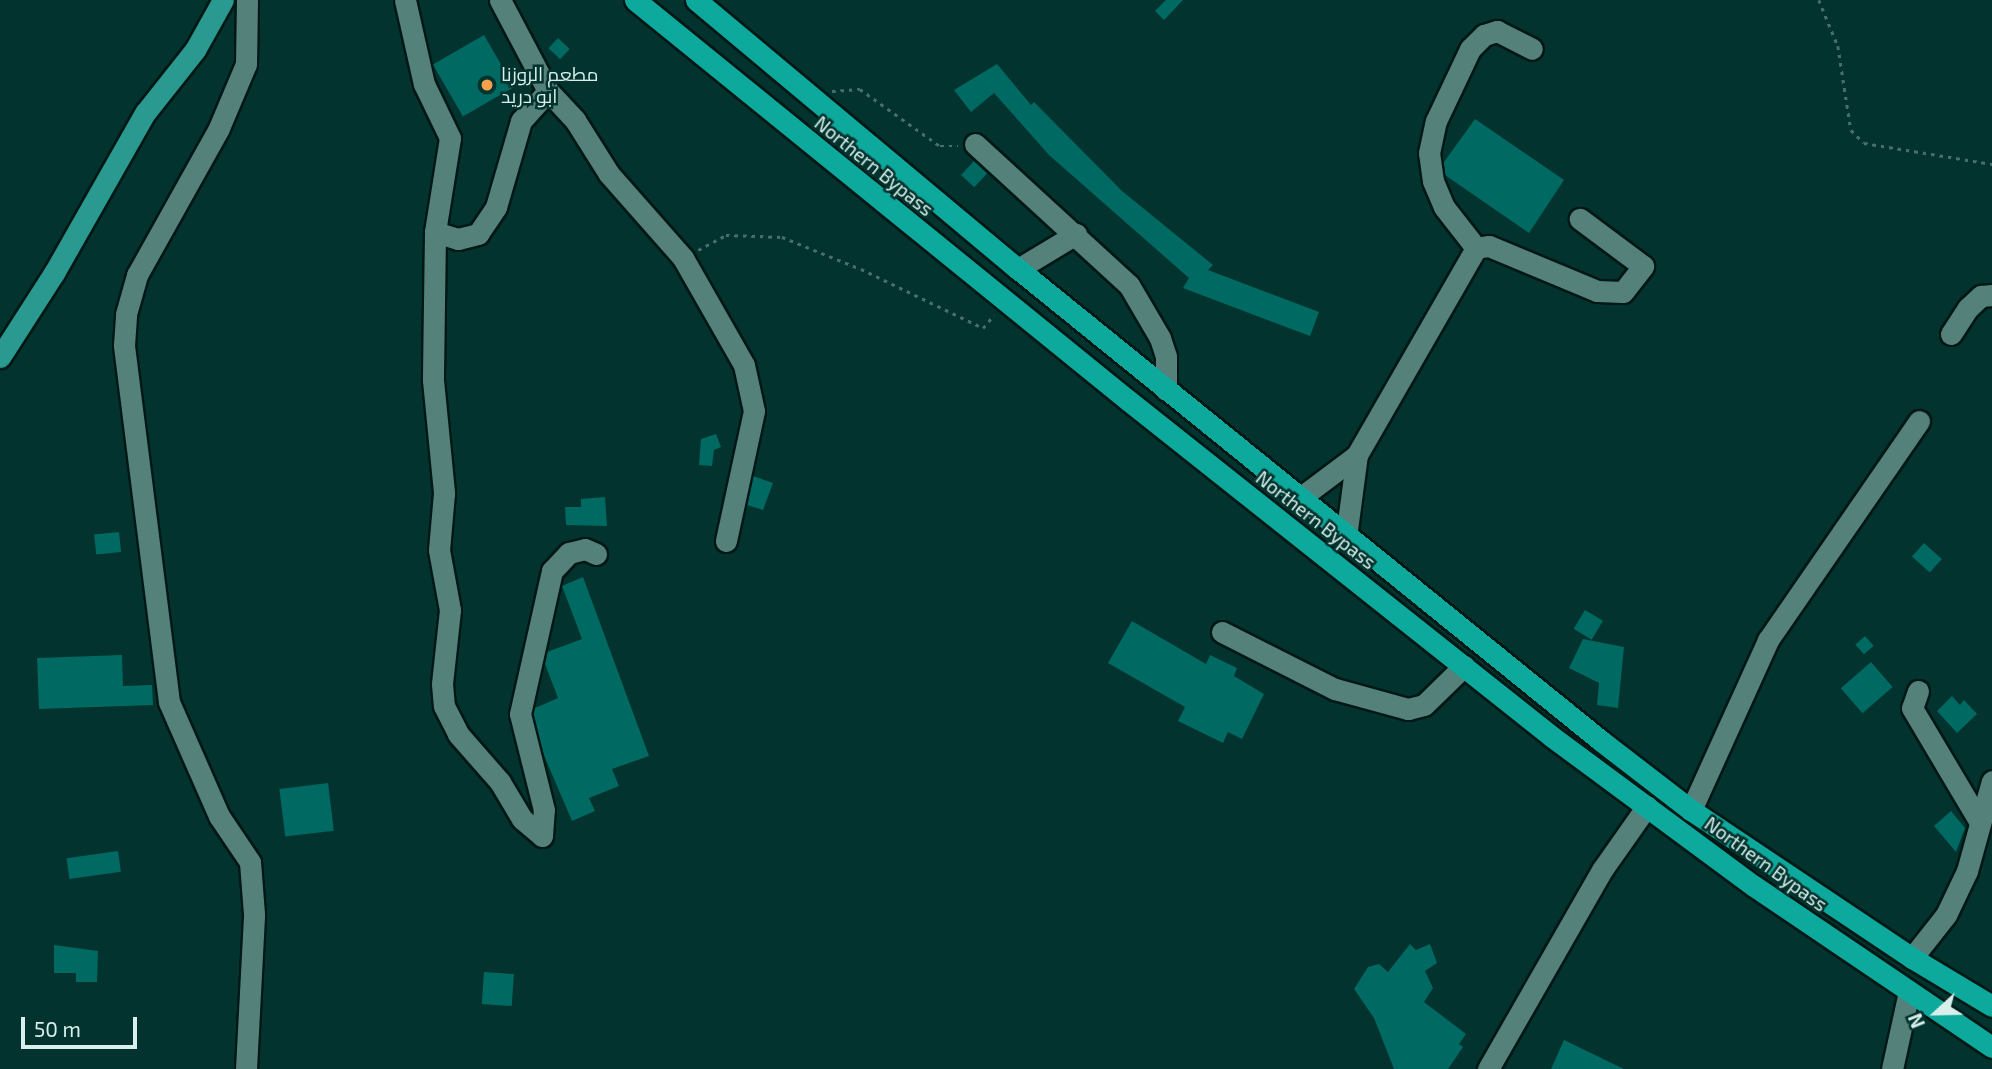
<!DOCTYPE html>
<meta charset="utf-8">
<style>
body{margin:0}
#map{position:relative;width:1992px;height:1069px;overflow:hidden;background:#02332e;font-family:"Exo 2",Cairo,sans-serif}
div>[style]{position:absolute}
.building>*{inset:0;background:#006962;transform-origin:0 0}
.path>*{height:2.5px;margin-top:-1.25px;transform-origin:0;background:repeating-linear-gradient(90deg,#48706b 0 3.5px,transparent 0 8.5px)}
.roads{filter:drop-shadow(2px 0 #021815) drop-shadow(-2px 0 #021815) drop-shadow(0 2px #021815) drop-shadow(0 -2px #021815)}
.minor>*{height:21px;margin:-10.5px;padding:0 10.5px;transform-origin:10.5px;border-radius:10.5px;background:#55817b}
.major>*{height:21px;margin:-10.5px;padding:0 10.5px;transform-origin:10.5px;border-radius:10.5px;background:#2a998f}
.highway>*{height:21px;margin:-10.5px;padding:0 10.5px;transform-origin:10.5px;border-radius:10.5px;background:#0da99d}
.dots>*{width:19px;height:19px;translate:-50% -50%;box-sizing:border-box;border:4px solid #02332e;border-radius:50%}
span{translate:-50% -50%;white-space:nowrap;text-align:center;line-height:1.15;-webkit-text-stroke:5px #02332e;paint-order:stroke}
.poi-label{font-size:19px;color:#d8efeb}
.left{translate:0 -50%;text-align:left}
.street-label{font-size:19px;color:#d8efeb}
.north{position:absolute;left:1901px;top:978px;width:70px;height:70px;-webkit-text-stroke:5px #02332e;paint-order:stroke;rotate:248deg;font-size:19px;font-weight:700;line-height:28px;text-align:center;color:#d8efeb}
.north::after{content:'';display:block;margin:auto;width:24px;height:32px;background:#d8efeb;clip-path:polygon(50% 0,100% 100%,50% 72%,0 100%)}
.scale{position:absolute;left:21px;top:1017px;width:116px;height:32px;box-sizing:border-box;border:4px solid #d8efeb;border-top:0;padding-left:9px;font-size:21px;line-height:24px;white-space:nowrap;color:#d8efeb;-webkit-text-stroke:5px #02332e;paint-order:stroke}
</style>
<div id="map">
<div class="building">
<i style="clip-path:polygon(1166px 0,1183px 0,1164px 20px,1155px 11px)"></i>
<i style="left:484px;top:35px;width:60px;height:59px;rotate:60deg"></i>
<i style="left:558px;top:38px;width:16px;height:14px;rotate:43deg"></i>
<i style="clip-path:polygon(997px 64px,1031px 105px,1034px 102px,1122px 191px,1213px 265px,1208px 270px,1319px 312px,1310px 336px,1183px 288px,1189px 278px,1049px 155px,994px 93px,971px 112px,954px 90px)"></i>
<i style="clip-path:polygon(1475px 119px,1564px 180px,1529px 233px,1445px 175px,1444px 162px)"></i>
<i style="left:974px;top:161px;width:18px;height:19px;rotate:43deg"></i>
<i style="clip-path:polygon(716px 434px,721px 447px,714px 450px,712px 466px,699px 465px,701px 439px)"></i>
<i style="clip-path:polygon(753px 476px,773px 483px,763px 510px,747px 505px)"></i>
<i style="clip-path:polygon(605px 497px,607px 526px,566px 525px,565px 507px,581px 507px,581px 499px)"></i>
<i style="left:119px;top:532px;width:20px;height:25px;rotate:84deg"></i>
<i style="left:1924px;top:543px;width:24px;height:18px;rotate:42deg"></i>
<i style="clip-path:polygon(583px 577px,649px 756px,612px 769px,619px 786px,589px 798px,595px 811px,572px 821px,543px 753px,533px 714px,535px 708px,558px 698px,545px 664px,547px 652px,582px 639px,562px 586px)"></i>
<i style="left:1585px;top:610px;width:21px;height:22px;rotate:31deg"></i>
<i style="clip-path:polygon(1132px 621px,1206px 664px,1210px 655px,1237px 668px,1234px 676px,1264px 694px,1242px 739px,1228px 732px,1223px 743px,1178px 721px,1185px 707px,1108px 663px)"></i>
<i style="left:1865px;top:636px;width:13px;height:13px;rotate:48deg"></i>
<i style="clip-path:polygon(1583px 639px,1624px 647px,1618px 708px,1597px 705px,1599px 683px,1569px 668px)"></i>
<i style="clip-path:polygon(122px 655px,123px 686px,152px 685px,153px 705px,39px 709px,37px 658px)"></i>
<i style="left:1871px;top:662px;width:33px;height:40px;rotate:49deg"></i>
<i style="clip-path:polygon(1952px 696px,1960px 705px,1964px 700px,1977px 714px,1957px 733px,1937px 711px)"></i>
<i style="left:328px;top:783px;width:48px;height:49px;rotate:83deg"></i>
<i style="clip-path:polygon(1951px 811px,1965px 828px,1956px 852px,1934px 826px)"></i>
<i style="left:118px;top:851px;width:21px;height:52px;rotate:82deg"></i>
<i style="clip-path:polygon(1410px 944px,1416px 950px,1430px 944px,1437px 963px,1425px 971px,1433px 988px,1424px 1002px,1466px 1034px,1459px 1044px,1463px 1047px,1448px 1069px,1394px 1069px,1374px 1018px,1354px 989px,1368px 967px,1379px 964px,1388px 972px)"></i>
<i style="clip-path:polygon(54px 945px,98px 951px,97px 982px,76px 982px,76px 973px,54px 973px)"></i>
<i style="left:484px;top:972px;width:30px;height:32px;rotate:4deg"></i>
<i style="clip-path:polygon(1564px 1040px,1624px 1069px,1551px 1069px)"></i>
</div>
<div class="path">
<i style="left:1819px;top:0;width:50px;rotate:67.6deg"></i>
<i style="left:1838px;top:46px;width:85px;rotate:81.2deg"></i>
<i style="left:1851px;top:130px;width:18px;rotate:45deg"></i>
<i style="left:1864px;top:143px;width:130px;rotate:9.3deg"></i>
<i style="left:832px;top:91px;width:28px;rotate:-4deg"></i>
<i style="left:860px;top:89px;width:98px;rotate:35.5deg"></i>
<i style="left:940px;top:146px;width:18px"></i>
<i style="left:698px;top:250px;width:32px;rotate:-28deg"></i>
<i style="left:726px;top:235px;width:56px;rotate:2deg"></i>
<i style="left:782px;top:237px;width:85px;rotate:22.1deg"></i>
<i style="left:861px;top:269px;width:136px;rotate:25.8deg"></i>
<i style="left:983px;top:328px;width:17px;rotate:-50deg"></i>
</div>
<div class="roads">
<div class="minor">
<i style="left:405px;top:0;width:86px;rotate:77.3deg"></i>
<i style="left:424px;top:84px;width:60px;rotate:64.3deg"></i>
<i style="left:450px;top:138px;width:95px;rotate:99.1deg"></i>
<i style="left:435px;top:232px;width:148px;rotate:90.8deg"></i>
<i style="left:433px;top:380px;width:114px;rotate:84.4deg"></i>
<i style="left:444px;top:493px;width:57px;rotate:95deg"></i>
<i style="left:439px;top:550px;width:61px;rotate:79.6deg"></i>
<i style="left:450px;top:610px;width:74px;rotate:96.2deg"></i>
<i style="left:442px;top:684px;width:22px;rotate:85deg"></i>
<i style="left:444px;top:706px;width:31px;rotate:63deg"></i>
<i style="left:458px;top:734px;width:64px;rotate:48.8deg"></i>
<i style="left:500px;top:782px;width:43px;rotate:59.3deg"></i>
<i style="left:522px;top:819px;width:26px;rotate:40deg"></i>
<i style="left:500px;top:0;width:103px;rotate:62.2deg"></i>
<i style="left:548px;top:91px;width:40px;rotate:47deg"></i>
<i style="left:575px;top:120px;width:64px;rotate:57.8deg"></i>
<i style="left:609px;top:174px;width:112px;rotate:48.6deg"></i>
<i style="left:683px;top:258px;width:123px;rotate:60.3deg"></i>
<i style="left:744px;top:365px;width:47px;rotate:77.7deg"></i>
<i style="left:754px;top:411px;width:133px;rotate:102.2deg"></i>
<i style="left:975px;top:144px;width:209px;rotate:42.5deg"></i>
<i style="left:1129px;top:285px;width:61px;rotate:59.7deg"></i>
<i style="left:1160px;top:338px;width:19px;rotate:72deg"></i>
<i style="left:1166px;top:356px;width:34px;rotate:90deg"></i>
<i style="left:435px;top:232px;width:24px;rotate:17deg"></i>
<i style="left:458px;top:239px;width:21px;rotate:-14deg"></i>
<i style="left:478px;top:234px;width:32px;rotate:-56deg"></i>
<i style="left:496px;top:207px;width:90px;rotate:-73.8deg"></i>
<i style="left:521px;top:121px;width:40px;rotate:-48deg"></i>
<i style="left:1476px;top:248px;width:52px;rotate:-128deg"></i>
<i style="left:1444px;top:207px;width:28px;rotate:-113deg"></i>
<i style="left:1433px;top:181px;width:28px;rotate:-98deg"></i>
<i style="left:1429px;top:153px;width:33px;rotate:-78deg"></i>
<i style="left:1436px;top:121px;width:80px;rotate:-64.7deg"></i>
<i style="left:1470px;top:49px;width:20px;rotate:-45deg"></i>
<i style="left:1484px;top:35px;width:14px;rotate:-17deg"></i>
<i style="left:1497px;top:31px;width:39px;rotate:27deg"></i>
<i style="left:1476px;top:248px;width:13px;rotate:-9deg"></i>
<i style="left:1489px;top:246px;width:117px;rotate:22.6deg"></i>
<i style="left:1597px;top:291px;width:26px;rotate:2deg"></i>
<i style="left:1623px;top:292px;width:33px;rotate:-52deg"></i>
<i style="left:1643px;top:266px;width:79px;rotate:-143.3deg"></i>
<i style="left:1018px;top:269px;width:68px;rotate:-31.1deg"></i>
<i style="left:1951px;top:334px;width:31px;rotate:-57deg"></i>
<i style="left:1968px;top:308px;width:18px;rotate:-43deg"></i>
<i style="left:1981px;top:296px;width:11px;rotate:-5deg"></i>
<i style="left:1300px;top:498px;width:71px;rotate:-37deg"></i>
<i style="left:1346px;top:537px;width:83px;rotate:-82.4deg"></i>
<i style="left:1357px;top:455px;width:239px;rotate:-60.1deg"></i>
<i style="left:1222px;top:632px;width:127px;rotate:26.8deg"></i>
<i style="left:1335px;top:689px;width:76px;rotate:15.3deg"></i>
<i style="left:1408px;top:709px;width:16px;rotate:-14deg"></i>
<i style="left:1424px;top:705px;width:56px;rotate:-44.3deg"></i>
<i style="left:1918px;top:691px;width:18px;rotate:109deg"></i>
<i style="left:1912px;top:708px;width:129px;rotate:59.3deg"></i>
<i style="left:1691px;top:810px;width:187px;rotate:-65.6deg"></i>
<i style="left:1768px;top:640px;width:266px;rotate:-55.4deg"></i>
<i style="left:542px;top:836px;width:26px;rotate:-86deg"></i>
<i style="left:544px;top:810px;width:99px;rotate:-104deg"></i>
<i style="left:520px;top:714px;width:147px;rotate:-77.4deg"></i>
<i style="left:552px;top:571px;width:25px;rotate:-47deg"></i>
<i style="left:569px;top:553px;width:16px;rotate:-14deg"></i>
<i style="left:585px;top:549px;width:12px;rotate:24deg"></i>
<i style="left:1912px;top:958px;width:55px;rotate:-51.7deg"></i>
<i style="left:1946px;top:915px;width:49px;rotate:-64.5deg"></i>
<i style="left:1967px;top:871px;width:93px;rotate:-74.5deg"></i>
<i style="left:246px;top:1069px;width:155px;rotate:-87deg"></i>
<i style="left:254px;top:914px;width:52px;rotate:-94.4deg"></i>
<i style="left:250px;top:862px;width:55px;rotate:-124deg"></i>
<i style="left:219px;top:816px;width:124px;rotate:-113.7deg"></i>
<i style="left:169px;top:702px;width:360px;rotate:-97.2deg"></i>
<i style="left:124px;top:345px;width:31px;rotate:-86deg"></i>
<i style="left:126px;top:314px;width:41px;rotate:-74.2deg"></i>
<i style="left:137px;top:275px;width:168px;rotate:-60.8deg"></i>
<i style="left:219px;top:128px;width:69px;rotate:-67.1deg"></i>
<i style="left:246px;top:64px;width:64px;rotate:-89.1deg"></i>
<i style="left:1488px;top:1069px;width:229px;rotate:-60.2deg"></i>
<i style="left:1602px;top:870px;width:78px;rotate:-54.9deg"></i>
<i style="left:1892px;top:1069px;width:79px;rotate:-77.6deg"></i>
</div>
<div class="major">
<i style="left:0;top:357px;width:100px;rotate:-57.3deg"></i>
<i style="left:54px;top:273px;width:184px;rotate:-60.4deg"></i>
<i style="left:145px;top:113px;width:80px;rotate:-51.6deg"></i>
<i style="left:195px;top:50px;width:57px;rotate:-60.8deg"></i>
</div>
<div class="highway">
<i style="left:635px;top:0;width:636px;rotate:39.07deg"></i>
<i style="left:1129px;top:401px;width:539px;rotate:38.44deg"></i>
<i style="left:1551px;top:736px;width:252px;rotate:36.5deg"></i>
<i style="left:1754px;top:886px;width:287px;rotate:34.1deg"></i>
<i style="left:696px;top:0;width:420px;rotate:39.9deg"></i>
<i style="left:1018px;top:269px;width:749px;rotate:38.98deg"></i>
<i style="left:1600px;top:740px;width:115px;rotate:37.6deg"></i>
<i style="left:1691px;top:810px;width:266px;rotate:33.8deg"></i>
<i style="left:1912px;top:958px;width:93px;rotate:31deg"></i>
</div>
</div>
<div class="dots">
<i style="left:487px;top:85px;background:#f9a04c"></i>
</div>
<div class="poi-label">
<span class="left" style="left:501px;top:85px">مطعم الروزنا<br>ابو دريد</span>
</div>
<div class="street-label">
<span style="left:874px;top:166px;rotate:39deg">Northern Bypass</span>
<span style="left:1316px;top:520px;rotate:38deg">Northern Bypass</span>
<span style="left:1766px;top:864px;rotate:36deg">Northern Bypass</span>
</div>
<div class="north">N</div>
<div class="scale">50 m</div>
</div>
